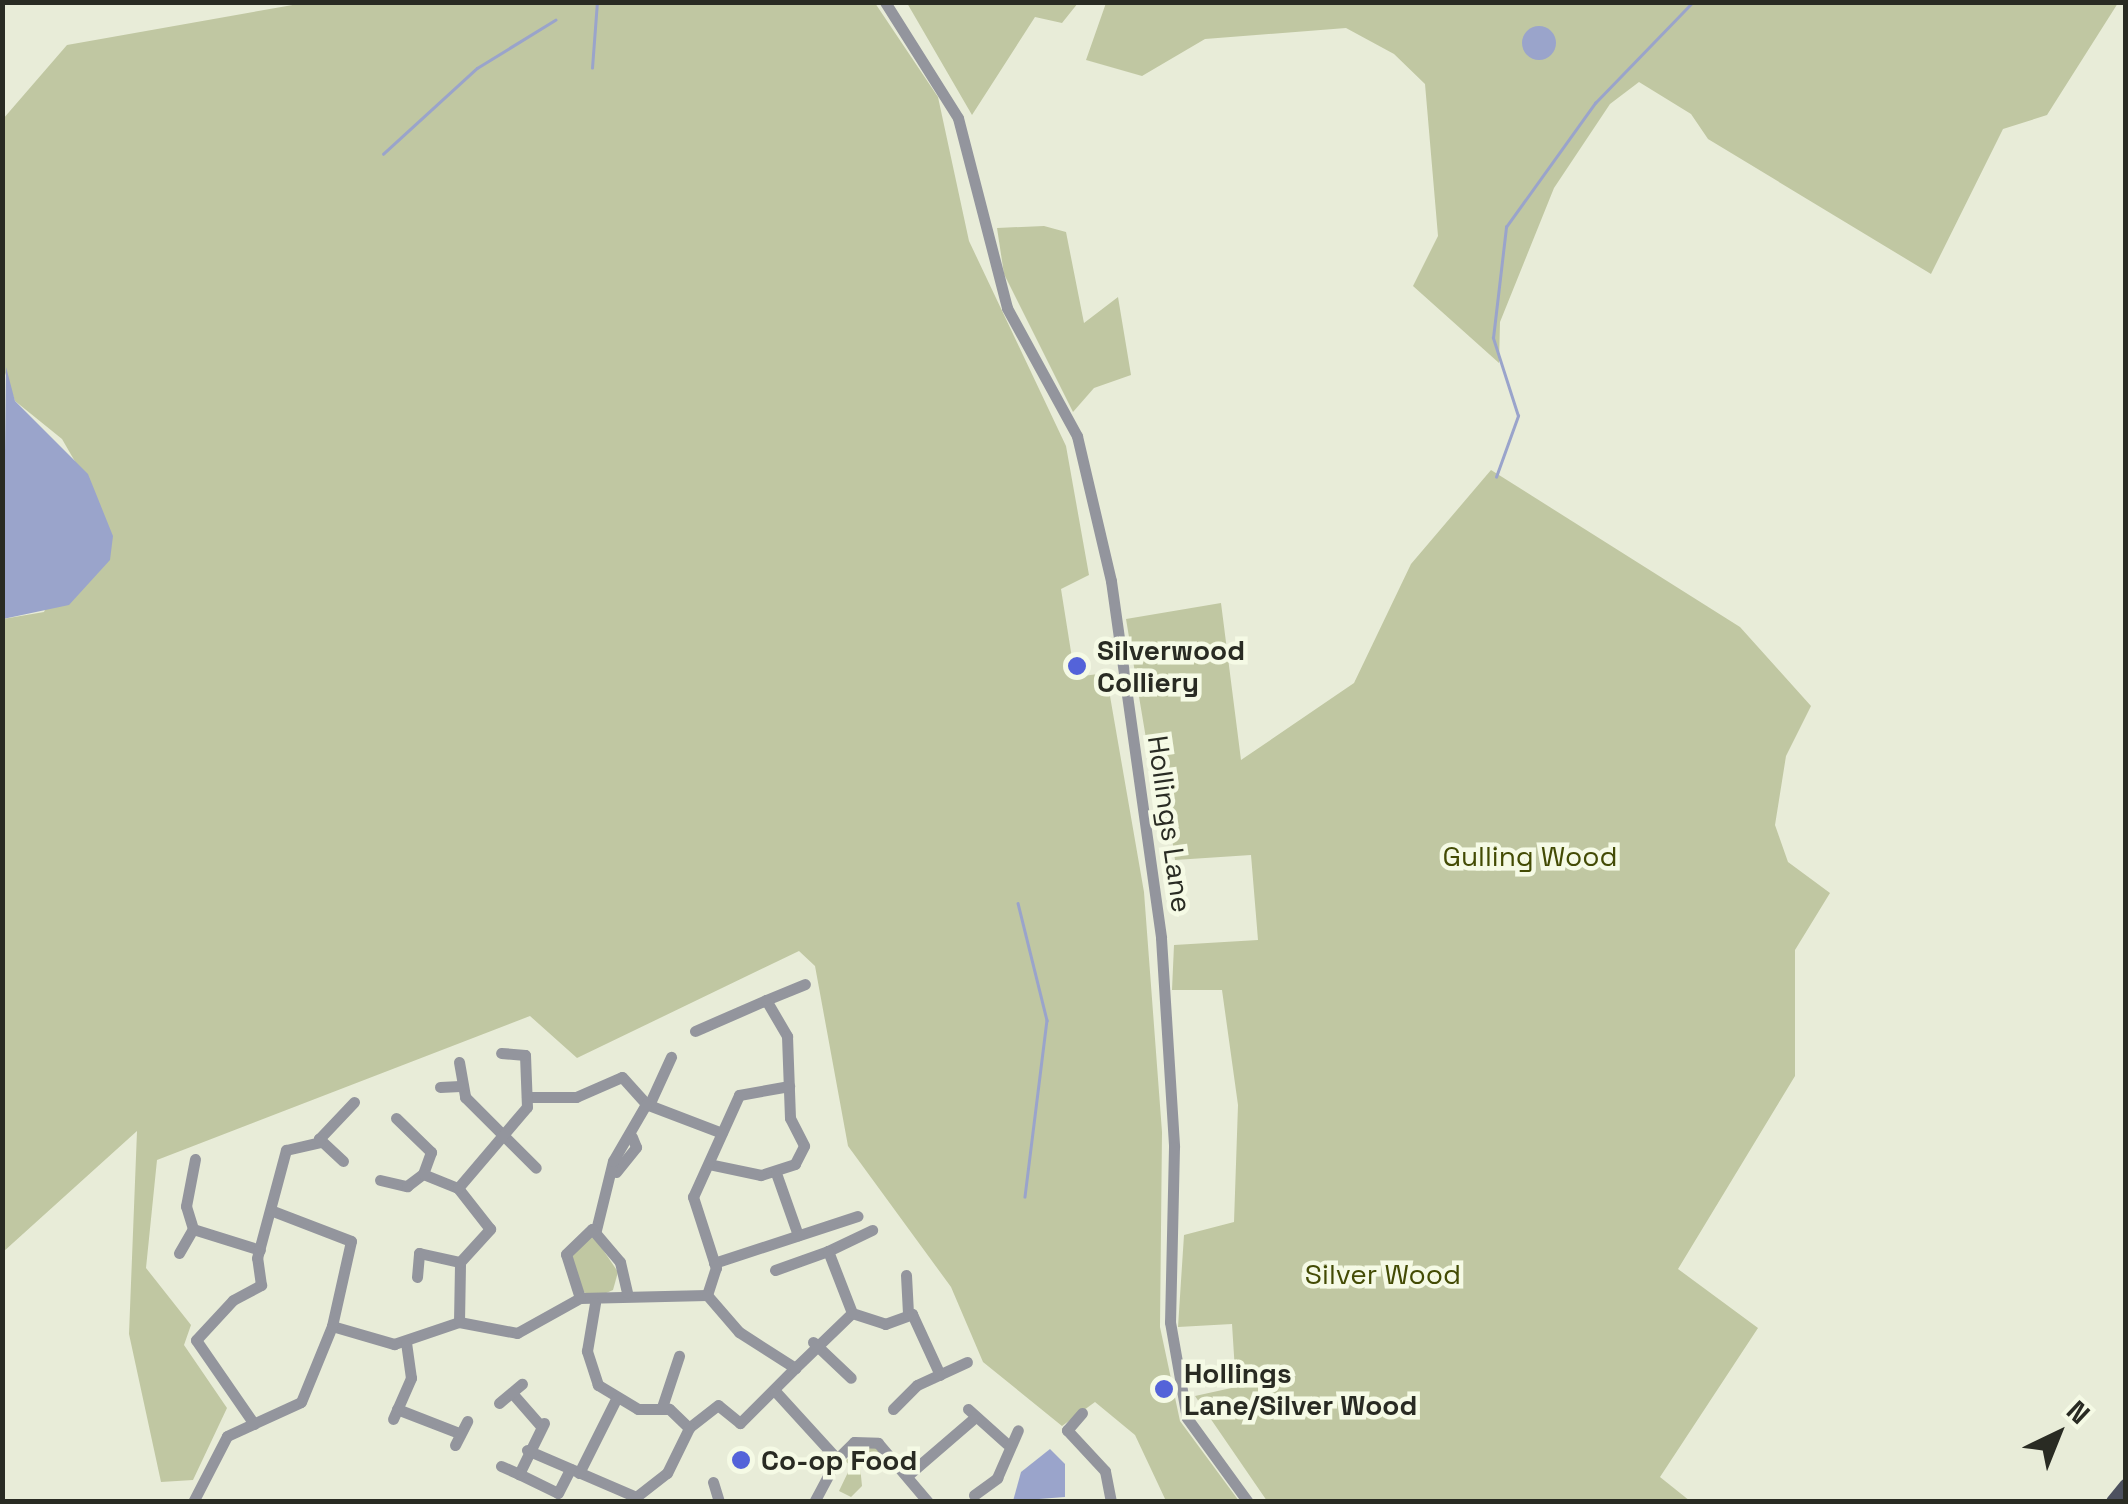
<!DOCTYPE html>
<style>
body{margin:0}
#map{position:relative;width:2128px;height:1504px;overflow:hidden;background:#e8ecd8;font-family:"Space Grotesk",sans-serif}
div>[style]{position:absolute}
.green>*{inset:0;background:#c0c7a2}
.water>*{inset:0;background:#9aa4cb}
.round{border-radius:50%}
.stream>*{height:2.5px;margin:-1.25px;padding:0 1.25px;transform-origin:1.25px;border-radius:1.25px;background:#9aa4cb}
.minor>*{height:11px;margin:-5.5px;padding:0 5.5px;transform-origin:5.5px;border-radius:5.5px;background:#93959d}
.major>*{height:14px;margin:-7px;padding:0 7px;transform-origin:7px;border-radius:7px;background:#4d515f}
.dots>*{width:28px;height:28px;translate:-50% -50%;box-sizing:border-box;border:5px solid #f5fae5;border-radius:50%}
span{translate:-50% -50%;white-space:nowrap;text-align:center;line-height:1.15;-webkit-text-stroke:9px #f5fae5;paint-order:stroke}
.poi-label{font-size:28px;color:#292b23;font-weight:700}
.left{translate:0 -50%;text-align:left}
.street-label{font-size:28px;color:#292b23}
.park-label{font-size:28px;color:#434b04}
.frame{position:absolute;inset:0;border:5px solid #292b23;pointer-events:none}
.north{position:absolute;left:2008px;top:1384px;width:100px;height:100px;-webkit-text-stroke:8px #f5fae5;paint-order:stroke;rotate:43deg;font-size:28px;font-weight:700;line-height:40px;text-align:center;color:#292b23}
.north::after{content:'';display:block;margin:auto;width:35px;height:45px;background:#292b23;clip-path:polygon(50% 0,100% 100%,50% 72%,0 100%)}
</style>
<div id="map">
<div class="green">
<i style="clip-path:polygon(304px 3px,875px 3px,938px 97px,969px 241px,1066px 446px,1089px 575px,1061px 589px,1075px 677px,1106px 673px,1144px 892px,1162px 1132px,1160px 1327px,1180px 1421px,1239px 1501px,1166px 1501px,1135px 1435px,1095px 1402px,1062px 1426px,983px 1362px,951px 1287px,848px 1146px,815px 966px,799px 951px,577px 1058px,530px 1016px,157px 1160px,146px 1268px,191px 1325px,184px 1345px,227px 1408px,193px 1480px,161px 1482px,129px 1334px,137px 1131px,3px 1252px,3px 619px,44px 612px,99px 503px,62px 439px,15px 401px,3px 367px,3px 119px,67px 45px)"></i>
<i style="clip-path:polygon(907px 3px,1078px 3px,1062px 23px,1035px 17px,972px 115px)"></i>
<i style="clip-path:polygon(1106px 3px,2118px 3px,2047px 115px,2003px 129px,1931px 274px,1708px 139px,1691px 114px,1639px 82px,1610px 104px,1554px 188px,1500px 322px,1499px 363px,1413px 286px,1438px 236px,1425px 84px,1394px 54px,1346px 28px,1205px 39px,1142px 76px,1086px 60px)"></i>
<i style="clip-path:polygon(1044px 226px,1066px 232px,1084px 323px,1118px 297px,1131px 375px,1094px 388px,1073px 412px,1004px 274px,997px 228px)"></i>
<i style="clip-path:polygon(1491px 470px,1740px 627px,1811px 706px,1786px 756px,1775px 825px,1788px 862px,1830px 893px,1795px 950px,1795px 1076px,1678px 1269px,1758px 1328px,1660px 1477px,1690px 1501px,1267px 1501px,1195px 1396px,1236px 1387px,1232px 1324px,1178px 1327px,1184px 1235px,1234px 1222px,1238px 1105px,1222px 990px,1172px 990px,1174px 945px,1258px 940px,1251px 855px,1175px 860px,1171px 831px,1161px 828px,1126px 619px,1221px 603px,1241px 760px,1354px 683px,1411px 564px)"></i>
<i style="clip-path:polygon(593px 1235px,618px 1272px,613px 1290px,597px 1297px,583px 1292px,569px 1258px)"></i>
<i style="clip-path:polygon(866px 1444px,883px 1445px,892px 1458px,880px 1468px,860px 1466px,862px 1486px,851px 1497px,839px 1491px,851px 1466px,845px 1461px)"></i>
</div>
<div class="water">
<i class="round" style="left:1522px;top:26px;width:34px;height:34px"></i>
<i style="clip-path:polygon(6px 367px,15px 401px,88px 474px,113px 536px,110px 560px,69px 605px,3px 619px)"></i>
<i style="clip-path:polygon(1050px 1449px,1065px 1464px,1065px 1497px,1013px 1501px,1021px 1472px)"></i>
</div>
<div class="stream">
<i style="left:592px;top:68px;width:66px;rotate:-85.7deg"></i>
<i style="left:383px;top:154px;width:127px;rotate:-42.5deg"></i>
<i style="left:477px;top:68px;width:92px;rotate:-31.6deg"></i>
<i style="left:1496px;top:477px;width:65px;rotate:-70.2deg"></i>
<i style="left:1518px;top:416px;width:82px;rotate:-107.8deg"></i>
<i style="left:1493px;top:338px;width:112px;rotate:-83.3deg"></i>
<i style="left:1506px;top:227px;width:153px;rotate:-54.3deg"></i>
<i style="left:1595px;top:103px;width:141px;rotate:-45.9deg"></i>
<i style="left:1018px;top:903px;width:121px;rotate:76.1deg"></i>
<i style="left:1047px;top:1020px;width:178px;rotate:97.1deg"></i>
</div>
<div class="minor">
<i style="left:885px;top:2px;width:137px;rotate:57.8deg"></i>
<i style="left:958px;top:118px;width:196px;rotate:75.5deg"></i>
<i style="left:1007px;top:308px;width:146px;rotate:61.3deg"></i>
<i style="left:1077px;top:436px;width:149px;rotate:76.8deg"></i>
<i style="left:1111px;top:581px;width:360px;rotate:82deg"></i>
<i style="left:1161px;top:938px;width:209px;rotate:86.4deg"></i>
<i style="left:1174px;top:1147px;width:175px;rotate:91.3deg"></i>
<i style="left:1170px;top:1322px;width:97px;rotate:80deg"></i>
<i style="left:1187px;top:1418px;width:104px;rotate:54deg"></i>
<i style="left:766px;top:1000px;width:42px;rotate:-22.3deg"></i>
<i style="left:695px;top:1031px;width:77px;rotate:-23.6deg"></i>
<i style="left:766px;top:1000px;width:42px;rotate:59.7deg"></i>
<i style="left:787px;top:1036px;width:82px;rotate:87.9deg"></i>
<i style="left:790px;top:1118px;width:31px;rotate:63deg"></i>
<i style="left:804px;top:1146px;width:20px;rotate:117deg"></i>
<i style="left:795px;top:1164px;width:36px;rotate:162deg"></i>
<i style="left:761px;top:1175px;width:53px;rotate:-168.1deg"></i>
<i style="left:459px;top:1062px;width:36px;rotate:80deg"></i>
<i style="left:465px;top:1097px;width:100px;rotate:45deg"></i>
<i style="left:440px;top:1087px;width:20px;rotate:-3deg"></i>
<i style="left:527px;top:1097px;width:49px"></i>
<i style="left:576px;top:1097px;width:50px;rotate:-23.5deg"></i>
<i style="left:622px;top:1077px;width:36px;rotate:48deg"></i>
<i style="left:646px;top:1104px;width:81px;rotate:20.9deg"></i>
<i style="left:649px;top:1105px;width:53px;rotate:-65.4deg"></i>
<i style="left:396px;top:1118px;width:49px;rotate:44.2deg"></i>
<i style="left:431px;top:1152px;width:23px;rotate:110deg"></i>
<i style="left:195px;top:1159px;width:48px;rotate:100.8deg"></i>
<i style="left:186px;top:1206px;width:24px;rotate:73deg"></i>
<i style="left:193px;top:1229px;width:70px;rotate:17.4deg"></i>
<i style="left:343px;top:1161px;width:33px;rotate:-137deg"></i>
<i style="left:319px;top:1139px;width:51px;rotate:-46.6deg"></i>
<i style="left:616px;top:1172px;width:32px;rotate:-51deg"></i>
<i style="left:636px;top:1147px;width:11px;rotate:-112deg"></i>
<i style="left:776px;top:1173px;width:66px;rotate:70.5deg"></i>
<i style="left:380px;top:1180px;width:28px;rotate:13deg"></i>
<i style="left:407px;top:1186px;width:20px;rotate:-37deg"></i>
<i style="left:423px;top:1174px;width:38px;rotate:22deg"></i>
<i style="left:596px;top:1230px;width:71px;rotate:-76.2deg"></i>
<i style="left:613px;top:1161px;width:66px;rotate:-59.9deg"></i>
<i style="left:828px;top:1251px;width:49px;rotate:-25.5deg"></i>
<i style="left:179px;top:1253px;width:28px;rotate:-60deg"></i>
<i style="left:714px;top:1263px;width:151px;rotate:-18.1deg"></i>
<i style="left:775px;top:1270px;width:56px;rotate:-19.7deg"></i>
<i style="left:828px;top:1251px;width:66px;rotate:68.8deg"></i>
<i style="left:906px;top:1275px;width:39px;rotate:87deg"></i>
<i style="left:417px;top:1277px;width:24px;rotate:-85deg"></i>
<i style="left:419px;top:1253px;width:42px;rotate:12.4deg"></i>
<i style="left:707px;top:1295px;width:28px;rotate:-72deg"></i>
<i style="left:716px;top:1268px;width:75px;rotate:-107.9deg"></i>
<i style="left:693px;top:1197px;width:112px;rotate:-65.7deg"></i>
<i style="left:739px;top:1095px;width:51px;rotate:-10.2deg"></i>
<i style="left:580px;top:1298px;width:127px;rotate:-1.4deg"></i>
<i style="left:707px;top:1295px;width:49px;rotate:49.1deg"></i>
<i style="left:739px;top:1332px;width:67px;rotate:32.7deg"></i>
<i style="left:795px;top:1368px;width:78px;rotate:135deg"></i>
<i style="left:740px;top:1423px;width:28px;rotate:-141deg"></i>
<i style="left:718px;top:1405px;width:37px;rotate:142deg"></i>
<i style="left:689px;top:1428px;width:28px;rotate:-136deg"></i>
<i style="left:669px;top:1409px;width:31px;rotate:180deg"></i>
<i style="left:638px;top:1409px;width:47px;rotate:-149deg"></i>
<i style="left:598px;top:1385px;width:36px;rotate:-108deg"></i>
<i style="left:587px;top:1351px;width:49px;rotate:-80.5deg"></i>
<i style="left:580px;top:1298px;width:46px;rotate:-107.7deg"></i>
<i style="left:566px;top:1254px;width:36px;rotate:-44deg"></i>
<i style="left:592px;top:1229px;width:43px;rotate:49.7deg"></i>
<i style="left:620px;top:1262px;width:31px;rotate:77deg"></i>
<i style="left:459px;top:1322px;width:60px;rotate:-89deg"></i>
<i style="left:460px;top:1262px;width:45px;rotate:-47.7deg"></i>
<i style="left:490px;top:1229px;width:52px;rotate:-128deg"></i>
<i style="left:458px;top:1188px;width:106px;rotate:-49.6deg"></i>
<i style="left:527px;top:1107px;width:52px;rotate:-92.2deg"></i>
<i style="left:525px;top:1055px;width:24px;rotate:-175deg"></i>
<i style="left:332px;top:1326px;width:65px;rotate:16.2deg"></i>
<i style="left:394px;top:1344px;width:69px;rotate:-18.7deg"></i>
<i style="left:459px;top:1322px;width:59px;rotate:10.7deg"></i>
<i style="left:517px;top:1333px;width:72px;rotate:-29.1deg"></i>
<i style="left:813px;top:1342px;width:52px;rotate:43.5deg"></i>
<i style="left:795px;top:1368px;width:79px;rotate:-44deg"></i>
<i style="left:852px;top:1313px;width:35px;rotate:18deg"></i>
<i style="left:885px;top:1324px;width:29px;rotate:-20deg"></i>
<i style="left:912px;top:1314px;width:67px;rotate:65.3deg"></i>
<i style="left:775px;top:1391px;width:92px;rotate:47.6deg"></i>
<i style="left:837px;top:1459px;width:49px;rotate:118.1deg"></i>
<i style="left:512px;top:1393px;width:43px;rotate:48.8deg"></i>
<i style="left:499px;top:1403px;width:30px;rotate:-40deg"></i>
<i style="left:662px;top:1407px;width:54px;rotate:-71.6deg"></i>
<i style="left:397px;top:1409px;width:66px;rotate:21.2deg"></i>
<i style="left:893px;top:1409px;width:34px;rotate:-45deg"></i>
<i style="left:917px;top:1385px;width:55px;rotate:-24.7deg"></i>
<i style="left:968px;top:1409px;width:52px;rotate:41.9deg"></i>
<i style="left:1082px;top:1413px;width:23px;rotate:131deg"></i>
<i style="left:1067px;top:1430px;width:56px;rotate:47.2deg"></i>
<i style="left:1105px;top:1471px;width:32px;rotate:79deg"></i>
<i style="left:393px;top:1419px;width:45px;rotate:-66.3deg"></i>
<i style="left:411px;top:1378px;width:35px;rotate:-98deg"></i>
<i style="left:544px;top:1423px;width:57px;rotate:116.1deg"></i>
<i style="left:519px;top:1474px;width:43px;rotate:26deg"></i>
<i style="left:558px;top:1493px;width:27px;rotate:-63deg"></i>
<i style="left:254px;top:1424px;width:102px;rotate:-124.6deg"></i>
<i style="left:196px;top:1340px;width:54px;rotate:-47.2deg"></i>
<i style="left:233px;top:1300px;width:32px;rotate:-28deg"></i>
<i style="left:261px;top:1285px;width:27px;rotate:-98deg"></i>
<i style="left:257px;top:1258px;width:112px;rotate:-75deg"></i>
<i style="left:286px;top:1150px;width:35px;rotate:-13deg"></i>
<i style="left:455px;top:1445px;width:27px;rotate:-63deg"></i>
<i style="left:527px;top:1450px;width:119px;rotate:23.3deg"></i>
<i style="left:636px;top:1497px;width:39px;rotate:-38deg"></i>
<i style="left:667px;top:1473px;width:50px;rotate:-63.9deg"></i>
<i style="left:837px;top:1459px;width:24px;rotate:-45deg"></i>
<i style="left:854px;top:1442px;width:24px;rotate:2deg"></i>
<i style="left:878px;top:1443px;width:77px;rotate:49.7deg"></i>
<i style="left:501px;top:1466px;width:20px;rotate:24deg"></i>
<i style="left:579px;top:1473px;width:83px;rotate:-63.4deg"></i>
<i style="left:908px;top:1475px;width:86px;rotate:-40.7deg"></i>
<i style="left:713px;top:1482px;width:21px;rotate:73deg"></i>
<i style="left:974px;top:1495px;width:29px;rotate:-36deg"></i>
<i style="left:997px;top:1478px;width:52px;rotate:-66.4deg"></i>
<i style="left:193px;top:1502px;width:74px;rotate:-62.7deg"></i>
<i style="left:227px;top:1436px;width:81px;rotate:-24.7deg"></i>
<i style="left:301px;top:1402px;width:82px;rotate:-67.8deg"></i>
<i style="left:332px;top:1326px;width:87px;rotate:-77.4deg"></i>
<i style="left:351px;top:1241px;width:84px;rotate:-159deg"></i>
</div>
<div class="major">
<i style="left:2113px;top:1502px;width:21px;rotate:-51deg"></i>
</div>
<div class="dots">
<i style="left:1077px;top:666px;background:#5463d9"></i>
<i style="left:1164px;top:1389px;background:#5463d9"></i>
<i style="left:741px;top:1460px;background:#5463d9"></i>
</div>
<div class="poi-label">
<span class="left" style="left:1097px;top:666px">Silverwood<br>Colliery</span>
<span class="left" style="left:1184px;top:1389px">Hollings<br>Lane/Silver Wood</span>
<span class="left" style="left:761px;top:1460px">Co-op Food</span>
</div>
<div class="street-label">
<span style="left:1170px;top:824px;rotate:82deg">Hollings Lane</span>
</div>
<div class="park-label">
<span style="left:1530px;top:856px">Gulling Wood</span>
<span style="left:1383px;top:1274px">Silver Wood</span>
</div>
<div class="frame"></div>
<div class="north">N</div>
</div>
